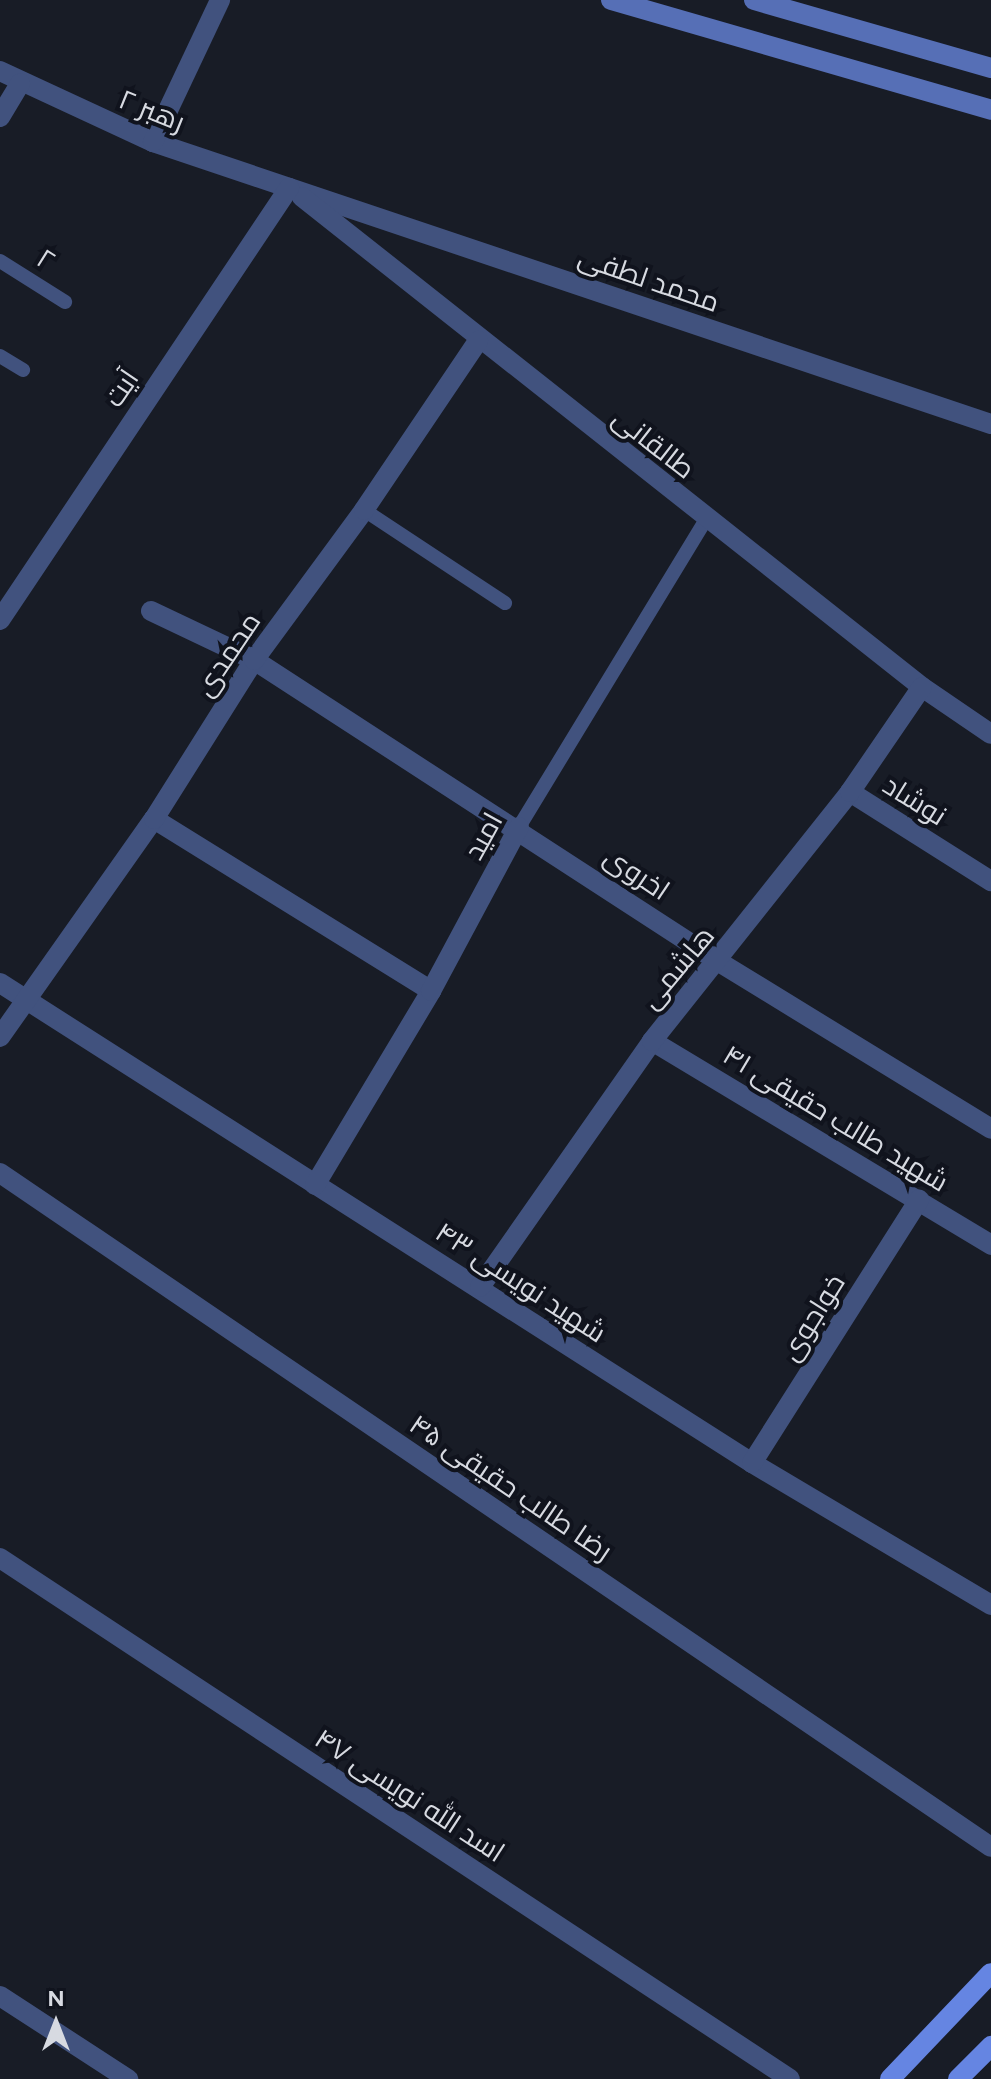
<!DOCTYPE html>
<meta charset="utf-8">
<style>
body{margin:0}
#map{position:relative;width:991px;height:2079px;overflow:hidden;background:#181c26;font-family:Figtree,Cairo,sans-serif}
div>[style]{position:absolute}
.lane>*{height:14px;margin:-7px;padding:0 7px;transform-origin:7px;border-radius:7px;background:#41527e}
.street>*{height:20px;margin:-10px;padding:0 10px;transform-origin:10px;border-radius:10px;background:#41527e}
.secondary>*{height:20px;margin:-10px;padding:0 10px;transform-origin:10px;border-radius:10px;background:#566fb6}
.primary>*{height:20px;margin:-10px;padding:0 10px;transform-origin:10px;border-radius:10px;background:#6585e2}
span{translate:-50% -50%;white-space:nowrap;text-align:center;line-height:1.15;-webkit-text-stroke:8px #10131d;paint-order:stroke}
.street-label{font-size:28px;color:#d7dae1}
.north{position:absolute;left:16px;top:1983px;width:80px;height:80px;-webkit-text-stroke:6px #10131d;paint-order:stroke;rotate:0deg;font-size:22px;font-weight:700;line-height:32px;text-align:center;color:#d7dae1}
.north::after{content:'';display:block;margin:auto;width:28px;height:36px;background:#d7dae1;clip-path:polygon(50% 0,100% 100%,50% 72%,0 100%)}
</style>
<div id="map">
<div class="lane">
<i style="left:0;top:261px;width:77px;rotate:32.2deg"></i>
<i style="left:0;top:356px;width:27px;rotate:31deg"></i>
<i style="left:364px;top:510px;width:169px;rotate:33.4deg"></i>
<i style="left:519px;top:827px;width:360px;rotate:-58.7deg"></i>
</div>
<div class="street">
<i style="left:0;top:71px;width:169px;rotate:24.9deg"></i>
<i style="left:153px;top:142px;width:884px;rotate:18.6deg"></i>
<i style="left:0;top:117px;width:39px;rotate:-59deg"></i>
<i style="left:153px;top:142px;width:157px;rotate:-64.7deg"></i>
<i style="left:302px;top:197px;width:790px;rotate:38.32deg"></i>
<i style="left:922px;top:687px;width:83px;rotate:34.3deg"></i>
<i style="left:151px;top:611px;width:114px;rotate:25.4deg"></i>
<i style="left:254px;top:660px;width:554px;rotate:33deg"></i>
<i style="left:719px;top:962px;width:319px;rotate:31.5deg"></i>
<i style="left:0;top:620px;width:520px;rotate:-56.22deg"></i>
<i style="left:850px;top:792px;width:167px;rotate:32.3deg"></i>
<i style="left:154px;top:819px;width:326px;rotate:31.8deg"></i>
<i style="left:0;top:983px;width:892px;rotate:32.55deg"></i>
<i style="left:752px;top:1463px;width:278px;rotate:30.7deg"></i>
<i style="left:0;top:1037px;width:267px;rotate:-54.8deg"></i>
<i style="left:154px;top:819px;width:188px;rotate:-57.8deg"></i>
<i style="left:254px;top:660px;width:186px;rotate:-53.7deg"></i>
<i style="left:364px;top:510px;width:204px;rotate:-56deg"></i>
<i style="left:652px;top:1041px;width:396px;rotate:31deg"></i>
<i style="left:0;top:1173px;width:1198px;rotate:34.22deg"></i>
<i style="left:315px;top:1185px;width:226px;rotate:-59.1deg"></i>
<i style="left:431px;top:991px;width:186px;rotate:-61.8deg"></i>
<i style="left:480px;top:1287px;width:300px;rotate:-55deg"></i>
<i style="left:652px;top:1041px;width:318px;rotate:-51.5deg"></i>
<i style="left:850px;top:792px;width:127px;rotate:-55.6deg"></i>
<i style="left:752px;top:1463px;width:312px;rotate:-57.6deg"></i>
<i style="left:0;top:1558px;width:946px;rotate:33.4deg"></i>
<i style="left:0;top:1996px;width:153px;rotate:33deg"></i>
</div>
<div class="secondary">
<i style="left:611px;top:0;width:396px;rotate:16.1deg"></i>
<i style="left:754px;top:0;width:247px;rotate:16deg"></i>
</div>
<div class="primary">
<i style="left:890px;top:2079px;width:146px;rotate:-46.4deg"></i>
<i style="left:958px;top:2079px;width:47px;rotate:-45deg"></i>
</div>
<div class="street-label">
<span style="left:152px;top:110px;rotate:22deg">رهبر ۲</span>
<span style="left:46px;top:259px;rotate:32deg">۲</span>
<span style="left:649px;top:279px;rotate:19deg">محمد لطفی</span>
<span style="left:121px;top:388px;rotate:-56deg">آیت</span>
<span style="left:654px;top:443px;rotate:38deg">طالقانی</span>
<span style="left:227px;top:654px;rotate:-56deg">محمدی</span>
<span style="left:915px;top:800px;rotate:32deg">نوشاد</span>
<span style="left:483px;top:836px;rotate:-61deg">امید</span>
<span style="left:637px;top:873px;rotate:34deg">اخروی</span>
<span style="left:677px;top:967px;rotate:-50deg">هاشمی</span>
<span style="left:836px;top:1118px;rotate:31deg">۴۱ شهید طالب حقیقی</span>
<span style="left:521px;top:1282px;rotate:33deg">۴۳ شهید نویسی</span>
<span style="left:812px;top:1317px;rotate:-58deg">خواجوی</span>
<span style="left:511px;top:1487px;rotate:34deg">۴۵ رضا طالب حقیقی</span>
<span style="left:410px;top:1795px;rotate:33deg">۴۷ اسد الله نویسی</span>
</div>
<div class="north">N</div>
</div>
